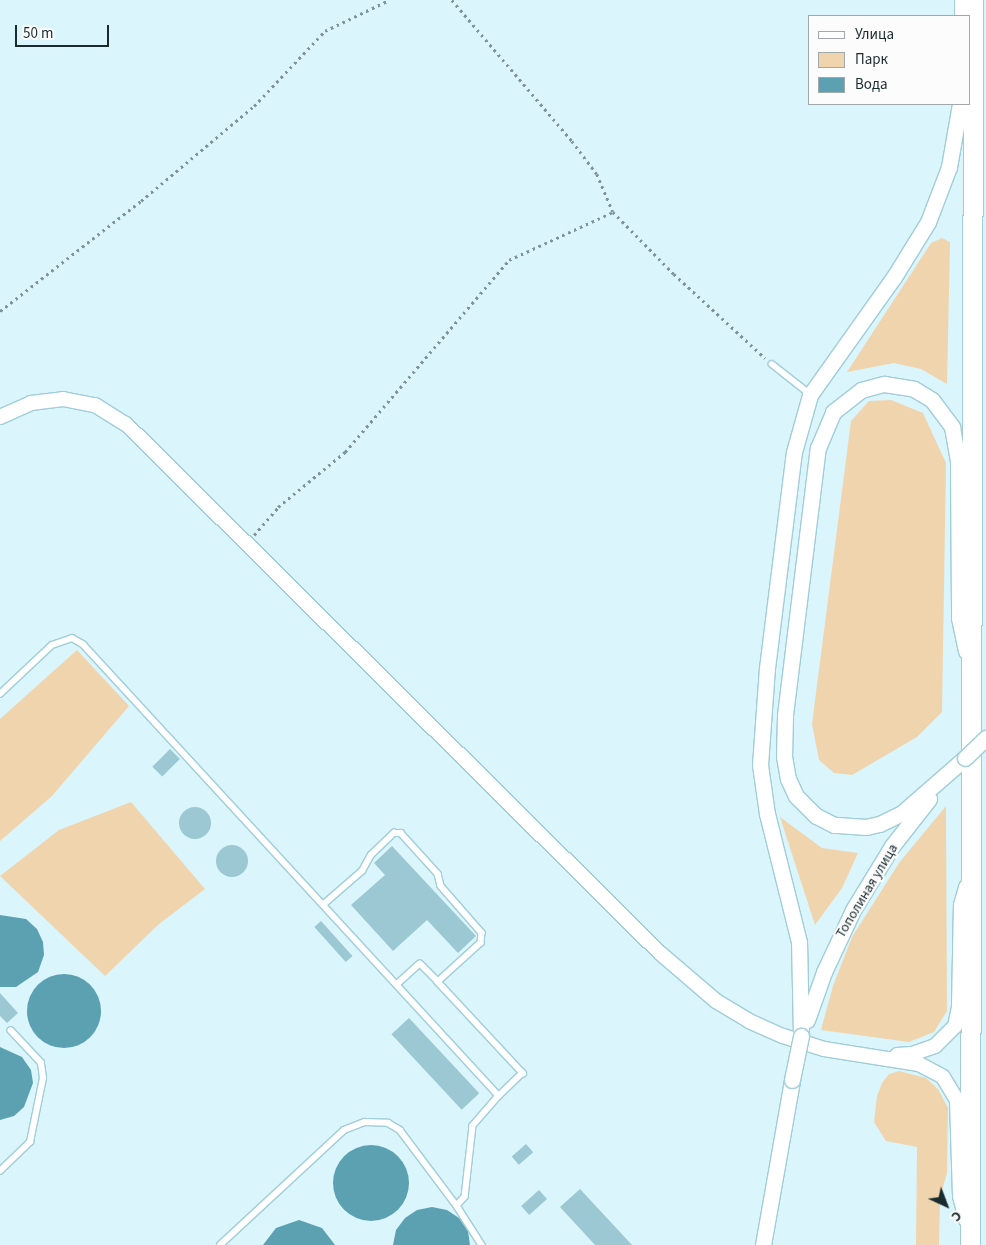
<!DOCTYPE html>
<meta charset="utf-8">
<style>
body{margin:0}
#map{position:relative;width:986px;height:1245px;overflow:hidden;background:#daf5fc;font-family:"Source Sans 3",sans-serif}
div>[style]{position:absolute}
.green>*{inset:0;background:#f0d4ad}
.water>*{inset:0;background:#5ca1b1}
.round{border-radius:50%}
.building>*{inset:0;background:#9cc8d3;transform-origin:0 0}
.path>*{height:2.5px;margin-top:-1.25px;transform-origin:0;background:repeating-linear-gradient(90deg,#7d949a 0 2.5px,transparent 0 6.5px)}
.roads{filter:drop-shadow(1px 0 #a0cdd8) drop-shadow(-1px 0 #a0cdd8) drop-shadow(0 1px #a0cdd8) drop-shadow(0 -1px #a0cdd8)}
.service>*{height:5.5px;margin:-2.75px;padding:0 2.75px;transform-origin:2.75px;border-radius:2.75px;background:#fff}
.tertiary>*{height:14px;margin:-7px;padding:0 7px;transform-origin:7px;border-radius:7px;background:#fff}
.secondary>*{height:15px;margin:-7.5px;padding:0 7.5px;transform-origin:7.5px;border-radius:7.5px;background:#fff}
.trunk>*{height:19px;margin:-9.5px;padding:0 9.5px;transform-origin:9.5px;border-radius:9.5px;background:#fff}
.bridges{filter:drop-shadow(1px 0 #a0cdd8) drop-shadow(-1px 0 #a0cdd8) drop-shadow(0 1px #a0cdd8) drop-shadow(0 -1px #a0cdd8)}
.secondary-bridge>*{height:15px;margin:-7.5px;padding:0 7.5px;transform-origin:7.5px;border-radius:7.5px;background:#fff}
span{translate:-50% -50%;white-space:nowrap;text-align:center;line-height:1.15;-webkit-text-stroke:4.5px #fcfcfc;paint-order:stroke}
.street-label{font-size:14px;color:#192b2f}
.legend{position:absolute;left:808px;top:15px;width:162px;height:90px;box-sizing:border-box;background:#fcfcfc;border:1px solid #a1a8aa;margin:0;padding:6px 9px;list-style:none;font-size:15px;color:#192b2f}
.legend li{display:flex;align-items:center;gap:10px;height:25px}
.legend b{width:25px;border:1px solid #a1a8aa}
.north{position:absolute;left:921px;top:1180px;width:50px;height:50px;-webkit-text-stroke:4px #fcfcfc;paint-order:stroke;rotate:137deg;font-size:14px;font-weight:700;line-height:20px;text-align:center;color:#192b2f}
.north::after{content:'';display:block;margin:auto;width:18px;height:22px;background:#192b2f;clip-path:polygon(50% 0,100% 100%,50% 72%,0 100%)}
.scale{position:absolute;left:15px;top:25px;width:94px;height:22px;box-sizing:border-box;border:2px solid #192b2f;border-top:0;padding-left:6px;font-size:15px;line-height:18px;white-space:nowrap;color:#192b2f;-webkit-text-stroke:4px #fcfcfc;paint-order:stroke}
</style>
<div id="map">
<div class="green">
<i style="clip-path:polygon(942px 238px,950px 242px,947px 384px,921px 369px,894px 363px,847px 372px,931px 243px)"></i>
<i style="clip-path:polygon(891px 400px,923px 413px,946px 463px,942px 712px,917px 737px,852px 775px,834px 773px,819px 760px,812px 724px,851px 421px,869px 401px)"></i>
<i style="clip-path:polygon(77px 650px,129px 706px,52px 796px,0 841px,0 719px)"></i>
<i style="clip-path:polygon(131px 802px,205px 889px,159px 924px,105px 976px,0 876px,59px 830px)"></i>
<i style="clip-path:polygon(946px 806px,947px 1011px,934px 1032px,909px 1042px,821px 1030px,833px 986px,852px 937px,899px 863px)"></i>
<i style="clip-path:polygon(780px 817px,822px 848px,858px 853px,842px 888px,815px 925px)"></i>
<i style="clip-path:polygon(899px 1071px,926px 1078px,938px 1089px,948px 1108px,947px 1173px,940px 1198px,939px 1245px,916px 1245px,917px 1147px,886px 1141px,874px 1122px,877px 1096px,882px 1083px,889px 1074px)"></i>
</div>
<div class="water">
<i style="clip-path:polygon(0 915px,26px 919px,37px 929px,43px 942px,44px 955px,38px 972px,16px 987px,0 987px)"></i>
<i class="round" style="left:27px;top:974px;width:74px;height:74px"></i>
<i style="clip-path:polygon(0 1047px,22px 1057px,31px 1070px,33px 1083px,24px 1107px,14px 1116px,0 1120px)"></i>
<i class="round" style="left:333px;top:1145px;width:76px;height:76px"></i>
<i style="clip-path:polygon(432px 1207px,447px 1210px,459px 1218px,468px 1231px,470px 1245px,393px 1245px,396px 1230px,405px 1218px,417px 1210px)"></i>
<i style="clip-path:polygon(299px 1220px,322px 1228px,335px 1245px,263px 1245px,276px 1228px)"></i>
</div>
<div class="building">
<i style="left:170px;top:749px;width:14px;height:25px;rotate:45deg"></i>
<i class="round" style="left:179px;top:807px;width:32px;height:32px"></i>
<i class="round" style="left:216px;top:845px;width:32px;height:32px"></i>
<i style="clip-path:polygon(392px 846px,476px 936px,458px 953px,427px 920px,393px 951px,351px 905px,385px 875px,374px 863px)"></i>
<i style="left:321px;top:921px;width:47px;height:9px;rotate:48deg"></i>
<i style="clip-path:polygon(0 993px,18px 1013px,7px 1023px,0 1016px)"></i>
<i style="left:409px;top:1018px;width:103px;height:24px;rotate:47deg"></i>
<i style="left:526px;top:1144px;width:11px;height:19px;rotate:49deg"></i>
<i style="clip-path:polygon(580px 1189px,632px 1245px,595px 1245px,560px 1207px)"></i>
<i style="left:539px;top:1190px;width:12px;height:24px;rotate:48deg"></i>
</div>
<div class="path">
<i style="left:452px;top:0;width:185px;rotate:49.6deg"></i>
<i style="left:572px;top:141px;width:41px;rotate:52.9deg"></i>
<i style="left:597px;top:174px;width:41px;rotate:67.2deg"></i>
<i style="left:613px;top:212px;width:87px;rotate:45.5deg"></i>
<i style="left:674px;top:274px;width:124px;rotate:42.7deg"></i>
<i style="left:0;top:311px;width:179px;rotate:-38deg"></i>
<i style="left:141px;top:201px;width:148px;rotate:-40.1deg"></i>
<i style="left:254px;top:106px;width:103px;rotate:-46.6deg"></i>
<i style="left:325px;top:31px;width:71px;rotate:-25.8deg"></i>
<i style="left:254px;top:535px;width:37px;rotate:-49deg"></i>
<i style="left:278px;top:507px;width:87px;rotate:-39.4deg"></i>
<i style="left:345px;top:452px;width:253px;rotate:-49.5deg"></i>
<i style="left:509px;top:260px;width:115px;rotate:-24.8deg"></i>
</div>
<div class="roads">
<div class="service">
<i style="left:772px;top:364px;width:48px;rotate:38.3deg"></i>
<i style="left:0;top:694px;width:71px;rotate:-43.3deg"></i>
<i style="left:52px;top:645px;width:21px;rotate:-19deg"></i>
<i style="left:72px;top:638px;width:13px;rotate:29deg"></i>
<i style="left:83px;top:644px;width:614px;rotate:47.37deg"></i>
<i style="left:499px;top:1096px;width:40px;rotate:131deg"></i>
<i style="left:473px;top:1126px;width:71px;rotate:96.4deg"></i>
<i style="left:465px;top:1197px;width:12px;rotate:132deg"></i>
<i style="left:325px;top:903px;width:49px;rotate:-40.9deg"></i>
<i style="left:362px;top:871px;width:18px;rotate:-61deg"></i>
<i style="left:371px;top:855px;width:32px;rotate:-44deg"></i>
<i style="left:394px;top:833px;width:7px"></i>
<i style="left:401px;top:833px;width:55px;rotate:47.9deg"></i>
<i style="left:438px;top:874px;width:12px;rotate:76deg"></i>
<i style="left:441px;top:886px;width:62px;rotate:48.9deg"></i>
<i style="left:482px;top:933px;width:10px;rotate:96deg"></i>
<i style="left:481px;top:943px;width:58px;rotate:137.8deg"></i>
<i style="left:438px;top:982px;width:25px;rotate:-135deg"></i>
<i style="left:420px;top:964px;width:30px;rotate:138deg"></i>
<i style="left:438px;top:982px;width:125px;rotate:47deg"></i>
<i style="left:523px;top:1073px;width:33px;rotate:136deg"></i>
<i style="left:0;top:1171px;width:42px;rotate:-44deg"></i>
<i style="left:30px;top:1142px;width:65px;rotate:-78.5deg"></i>
<i style="left:43px;top:1078px;width:15px;rotate:-98deg"></i>
<i style="left:41px;top:1063px;width:44px;rotate:-133.2deg"></i>
<i style="left:220px;top:1245px;width:169px;rotate:-42.8deg"></i>
<i style="left:344px;top:1130px;width:22px;rotate:-21deg"></i>
<i style="left:365px;top:1122px;width:23px;rotate:2deg"></i>
<i style="left:388px;top:1123px;width:14px;rotate:30deg"></i>
<i style="left:400px;top:1130px;width:95px;rotate:53.1deg"></i>
<i style="left:457px;top:1206px;width:46px;rotate:57.3deg"></i>
</div>
<div class="tertiary">
<i style="left:0;top:417px;width:34px;rotate:-24deg"></i>
<i style="left:31px;top:403px;width:32px;rotate:-7deg"></i>
<i style="left:63px;top:399px;width:33px;rotate:11deg"></i>
<i style="left:95px;top:405px;width:36px;rotate:32deg"></i>
<i style="left:126px;top:424px;width:752px;rotate:44.73deg"></i>
<i style="left:660px;top:953px;width:74px;rotate:40.6deg"></i>
<i style="left:716px;top:1001px;width:39px;rotate:31deg"></i>
<i style="left:749px;top:1021px;width:37px;rotate:24deg"></i>
<i style="left:783px;top:1036px;width:43px;rotate:17.6deg"></i>
<i style="left:824px;top:1049px;width:96px;rotate:9deg"></i>
<i style="left:919px;top:1064px;width:27px;rotate:28deg"></i>
<i style="left:943px;top:1077px;width:27px;rotate:59deg"></i>
<i style="left:957px;top:1100px;width:96px;rotate:88.2deg"></i>
<i style="left:960px;top:1196px;width:25px;rotate:76deg"></i>
<i style="left:897px;top:1055px;width:15px;rotate:-4deg"></i>
<i style="left:912px;top:1054px;width:24px;rotate:-19deg"></i>
<i style="left:935px;top:1046px;width:28px;rotate:-45deg"></i>
<i style="left:955px;top:1026px;width:19px;rotate:-78deg"></i>
<i style="left:959px;top:1007px;width:102px;rotate:-88.9deg"></i>
<i style="left:961px;top:905px;width:19px;rotate:-74deg"></i>
</div>
<div class="secondary">
<i style="left:962px;top:16px;width:16px;rotate:-90deg"></i>
<i style="left:965px;top:758px;width:84px;rotate:138.9deg"></i>
<i style="left:902px;top:813px;width:25px;rotate:154deg"></i>
<i style="left:879px;top:824px;width:13px;rotate:167deg"></i>
<i style="left:866px;top:827px;width:32px;rotate:-176deg"></i>
<i style="left:834px;top:825px;width:20px;rotate:-153deg"></i>
<i style="left:816px;top:816px;width:28px;rotate:-135deg"></i>
<i style="left:796px;top:796px;width:19px;rotate:-115deg"></i>
<i style="left:788px;top:779px;width:22px;rotate:-100deg"></i>
<i style="left:784px;top:757px;width:42px;rotate:-88.6deg"></i>
<i style="left:785px;top:715px;width:269px;rotate:-83deg"></i>
<i style="left:818px;top:448px;width:39px;rotate:-67deg"></i>
<i style="left:833px;top:412px;width:36px;rotate:-38deg"></i>
<i style="left:861px;top:390px;width:24px;rotate:-15deg"></i>
<i style="left:884px;top:384px;width:30px;rotate:9deg"></i>
<i style="left:914px;top:389px;width:21px;rotate:31deg"></i>
<i style="left:932px;top:400px;width:34px;rotate:53deg"></i>
<i style="left:952px;top:427px;width:36px;rotate:80deg"></i>
<i style="left:958px;top:462px;width:156px;rotate:89.6deg"></i>
<i style="left:959px;top:618px;width:34px;rotate:78deg"></i>
<i style="left:807px;top:1020px;width:51px;rotate:-70.5deg"></i>
<i style="left:824px;top:972px;width:68px;rotate:-64.9deg"></i>
<i style="left:853px;top:910px;width:75px;rotate:-58.6deg"></i>
<i style="left:892px;top:846px;width:60px;rotate:-51.8deg"></i>
<i style="left:801px;top:1036px;width:94px;rotate:-91.2deg"></i>
<i style="left:799px;top:942px;width:132px;rotate:-104deg"></i>
<i style="left:767px;top:814px;width:49px;rotate:-98.1deg"></i>
<i style="left:760px;top:765px;width:97px;rotate:-85.9deg"></i>
<i style="left:767px;top:668px;width:218px;rotate:-82.9deg"></i>
<i style="left:794px;top:452px;width:59px;rotate:-74.3deg"></i>
<i style="left:810px;top:395px;width:145px;rotate:-54.6deg"></i>
<i style="left:894px;top:277px;width:65px;rotate:-58.3deg"></i>
<i style="left:928px;top:222px;width:59px;rotate:-69.1deg"></i>
<i style="left:949px;top:167px;width:64px;rotate:-80.1deg"></i>
<i style="left:763px;top:1245px;width:168px;rotate:-80deg"></i>
</div>
<div class="trunk">
<i style="left:970px;top:1245px;width:1245px;rotate:-89.86deg"></i>
</div>
</div>
<div class="bridges">
<div class="secondary-bridge">
<i style="left:965px;top:758px;width:29px;rotate:-44deg"></i>
<i style="left:792px;top:1080px;width:45px;rotate:-78.4deg"></i>
</div>
</div>
<div class="street-label">
<span style="left:867px;top:891px;rotate:-59deg">Тополиная улица</span>
</div>
<ul class="legend">
<li><b style="height:6px;background:#fff"></b>Улица</li>
<li><b style="height:14px;background:#f0d4ad"></b>Парк</li>
<li><b style="height:14px;background:#5ca1b1"></b>Вода</li>
</ul>
<div class="north">С</div>
<div class="scale">50 m</div>
</div>
